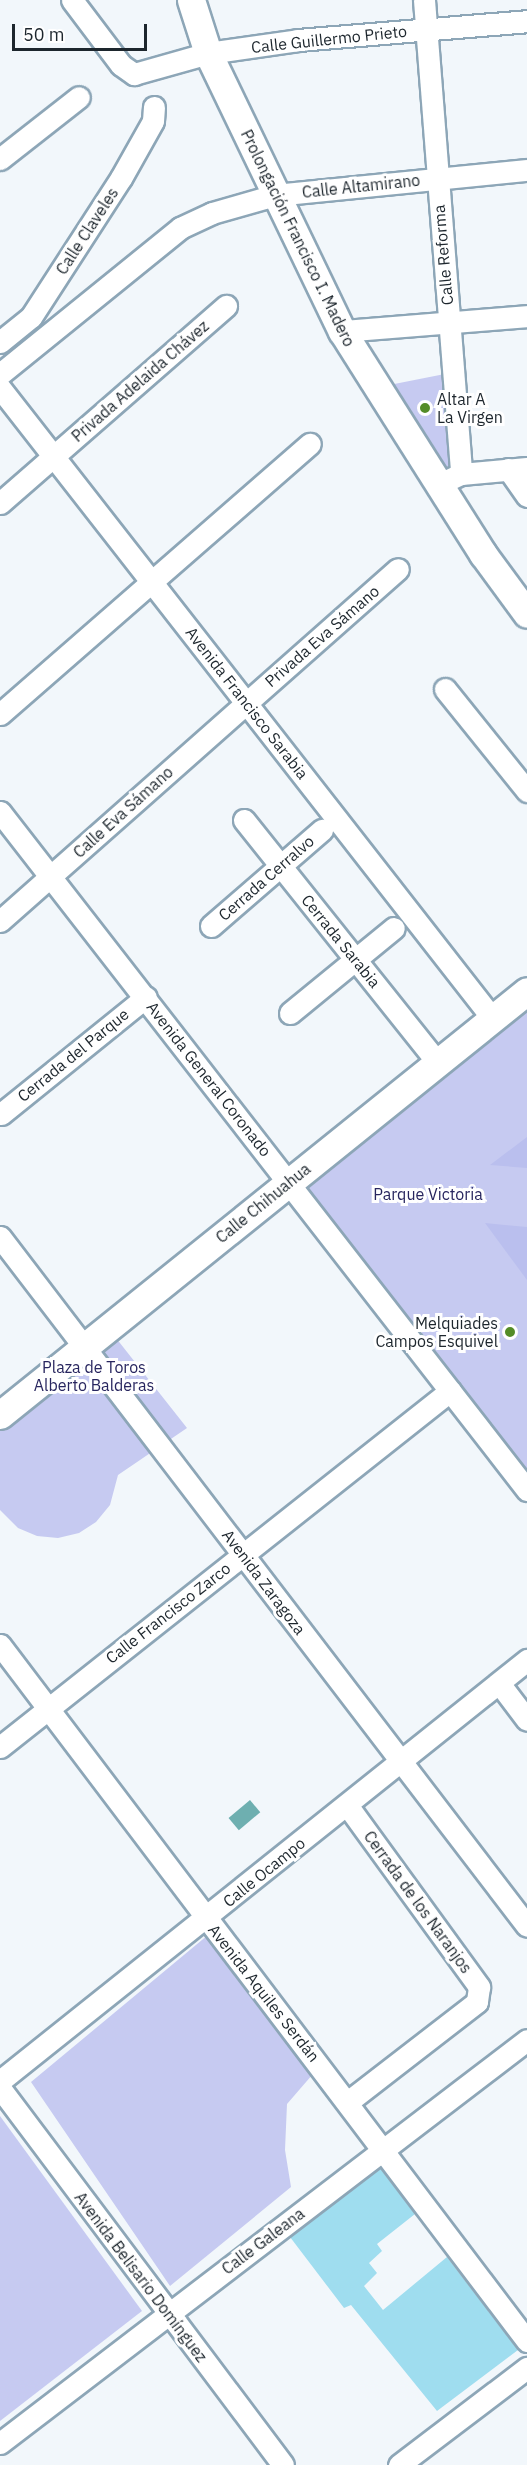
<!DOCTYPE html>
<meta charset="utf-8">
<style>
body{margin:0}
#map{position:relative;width:527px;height:2465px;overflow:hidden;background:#f2f7fb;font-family:"IBM Plex Sans",sans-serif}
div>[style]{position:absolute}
.green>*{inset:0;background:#c6caf1}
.forest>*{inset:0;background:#babfee}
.water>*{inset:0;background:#6eafb0;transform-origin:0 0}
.building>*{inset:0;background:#9fddef}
.roads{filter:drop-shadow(2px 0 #8da6b7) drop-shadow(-2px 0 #8da6b7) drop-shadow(0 2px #8da6b7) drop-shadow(0 -2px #8da6b7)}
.minor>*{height:21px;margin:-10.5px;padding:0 10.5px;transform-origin:10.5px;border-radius:10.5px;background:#fff}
.major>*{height:27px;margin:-13.5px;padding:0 13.5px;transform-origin:13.5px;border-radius:13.5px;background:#fff}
.dots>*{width:16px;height:16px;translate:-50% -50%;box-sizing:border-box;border:3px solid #fff;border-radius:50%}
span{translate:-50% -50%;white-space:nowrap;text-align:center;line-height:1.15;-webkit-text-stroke:6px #fff;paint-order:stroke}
.street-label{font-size:16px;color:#1d262d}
.poi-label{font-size:16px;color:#1d262d}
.left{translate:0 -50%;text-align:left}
.right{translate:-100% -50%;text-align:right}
.park-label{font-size:16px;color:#28265f}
.scale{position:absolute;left:12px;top:24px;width:135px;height:27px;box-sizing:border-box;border:3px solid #1d262d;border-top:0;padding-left:8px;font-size:18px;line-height:21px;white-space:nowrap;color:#1d262d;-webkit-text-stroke:4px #fff;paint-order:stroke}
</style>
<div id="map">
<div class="green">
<i style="clip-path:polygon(460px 371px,470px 470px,437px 487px,374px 388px)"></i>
<i style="clip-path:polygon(527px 989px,527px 1482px,289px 1178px)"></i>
<i style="clip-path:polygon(101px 1319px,187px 1428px,118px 1475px,110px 1505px,96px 1522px,79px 1533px,58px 1538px,37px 1536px,18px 1528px,0 1510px,0 1401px)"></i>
<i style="clip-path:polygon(214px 1930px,319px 2067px,287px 2104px,285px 2150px,291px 2187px,170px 2286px,31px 2082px)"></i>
<i style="clip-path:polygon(0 2116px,142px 2311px,0 2421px)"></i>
</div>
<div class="forest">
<i style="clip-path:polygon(527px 1137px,527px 1168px,490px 1165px)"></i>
<i style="clip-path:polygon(485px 1223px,527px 1227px,527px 1280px)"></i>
</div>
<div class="water">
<i style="left:250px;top:1800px;width:16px;height:28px;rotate:50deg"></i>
</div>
<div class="building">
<i style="clip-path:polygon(380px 2168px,415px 2214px,377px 2244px,382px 2251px,369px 2263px,377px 2273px,364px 2286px,383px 2310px,447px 2257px,518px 2350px,437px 2411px,351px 2305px,344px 2308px,290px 2237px)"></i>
</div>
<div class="roads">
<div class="minor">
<i style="left:72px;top:0;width:81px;rotate:53deg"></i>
<i style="left:121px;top:65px;width:16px;rotate:35deg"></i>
<i style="left:134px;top:74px;width:77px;rotate:-15.8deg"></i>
<i style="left:208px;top:53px;width:91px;rotate:-8.2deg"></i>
<i style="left:298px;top:40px;width:230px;rotate:-4.7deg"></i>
<i style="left:424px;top:0;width:475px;rotate:85.5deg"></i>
<i style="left:0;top:159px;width:100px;rotate:-38.1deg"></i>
<i style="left:342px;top:331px;width:186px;rotate:-4.6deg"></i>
<i style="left:0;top:342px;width:40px;rotate:-39deg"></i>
<i style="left:31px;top:317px;width:166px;rotate:-57.1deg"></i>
<i style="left:121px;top:178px;width:65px;rotate:-60.7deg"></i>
<i style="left:153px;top:121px;width:14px;rotate:-86deg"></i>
<i style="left:0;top:374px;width:232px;rotate:-39deg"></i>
<i style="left:180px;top:228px;width:35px;rotate:-25deg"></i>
<i style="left:212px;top:213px;width:66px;rotate:-15.9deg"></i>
<i style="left:275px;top:195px;width:253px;rotate:-5.7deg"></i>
<i style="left:0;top:388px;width:801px;rotate:52deg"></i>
<i style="left:508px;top:469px;width:33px;rotate:55deg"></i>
<i style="left:448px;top:480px;width:14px;rotate:-25deg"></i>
<i style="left:461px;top:474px;width:66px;rotate:-5.2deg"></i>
<i style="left:0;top:503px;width:300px;rotate:-41.1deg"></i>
<i style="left:445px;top:689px;width:131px;rotate:51.2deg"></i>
<i style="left:0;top:714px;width:411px;rotate:-41.1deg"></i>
<i style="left:0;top:812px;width:859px;rotate:52.14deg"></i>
<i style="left:244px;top:820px;width:311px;rotate:51.4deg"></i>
<i style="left:0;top:921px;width:531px;rotate:-41.49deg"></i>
<i style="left:211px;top:926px;width:147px;rotate:-40.9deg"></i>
<i style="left:290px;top:1013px;width:134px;rotate:-39.3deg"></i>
<i style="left:1px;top:1114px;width:186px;rotate:-38.9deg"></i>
<i style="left:0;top:1237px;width:867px;rotate:52.59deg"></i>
<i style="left:0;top:1645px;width:873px;rotate:52.87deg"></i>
<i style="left:499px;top:1683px;width:46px;rotate:52.9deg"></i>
<i style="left:0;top:1747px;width:574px;rotate:-38.35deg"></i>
<i style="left:347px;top:1805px;width:225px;rotate:54deg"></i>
<i style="left:479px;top:1987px;width:15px;rotate:98deg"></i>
<i style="left:477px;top:2002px;width:162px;rotate:142.3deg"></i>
<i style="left:0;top:2081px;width:675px;rotate:-38.62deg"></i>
<i style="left:0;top:2088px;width:471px;rotate:53.1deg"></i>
<i style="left:0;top:2443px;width:663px;rotate:-37.41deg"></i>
<i style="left:399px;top:2465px;width:161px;rotate:-37.2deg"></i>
</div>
<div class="major">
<i style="left:191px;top:0;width:56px;rotate:72.2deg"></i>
<i style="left:208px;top:53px;width:309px;rotate:64.3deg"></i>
<i style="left:342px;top:331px;width:264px;rotate:57.7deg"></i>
<i style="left:483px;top:554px;width:74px;rotate:53.7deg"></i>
<i style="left:0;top:1415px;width:676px;rotate:-38.82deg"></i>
</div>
</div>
<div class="dots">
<i style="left:425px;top:408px;background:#548c28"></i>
<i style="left:510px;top:1332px;background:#548c28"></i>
</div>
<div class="street-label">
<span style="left:329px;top:39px;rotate:-6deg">Calle Guillermo Prieto</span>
<span style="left:361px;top:186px;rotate:-6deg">Calle Altamirano</span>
<span style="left:87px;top:231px;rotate:-57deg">Calle Claveles</span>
<span style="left:298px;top:238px;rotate:64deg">Prolongación Francisco I. Madero</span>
<span style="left:443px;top:255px;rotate:-95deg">Calle Reforma</span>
<span style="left:140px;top:381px;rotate:-41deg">Privada Adelaida Chávez</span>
<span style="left:322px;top:636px;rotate:-41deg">Privada Eva Sámano</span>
<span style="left:247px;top:703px;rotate:52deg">Avenida Francisco Sarabia</span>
<span style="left:123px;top:812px;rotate:-42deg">Calle Eva Sámano</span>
<span style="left:266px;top:878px;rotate:-41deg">Cerrada Cerralvo</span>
<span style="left:341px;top:941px;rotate:51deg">Cerrada Sarabia</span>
<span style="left:73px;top:1055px;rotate:-39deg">Cerrada del Parque</span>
<span style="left:209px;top:1079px;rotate:52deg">Avenida General Coronado</span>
<span style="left:263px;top:1203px;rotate:-39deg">Calle Chihuahua</span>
<span style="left:264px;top:1582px;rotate:53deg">Avenida Zaragoza</span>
<span style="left:168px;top:1613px;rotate:-38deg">Calle Francisco Zarco</span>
<span style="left:264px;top:1872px;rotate:-39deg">Calle Ocampo</span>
<span style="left:418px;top:1902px;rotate:54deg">Cerrada de los Naranjos</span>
<span style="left:264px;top:1993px;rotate:52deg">Avenida Aquiles Serdán</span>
<span style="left:263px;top:2241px;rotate:-37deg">Calle Galeana</span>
<span style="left:141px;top:2277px;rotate:53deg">Avenida Belisario Domínguez</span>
</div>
<div class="poi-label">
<span class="left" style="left:437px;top:408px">Altar A<br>La Virgen</span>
<span class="right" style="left:498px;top:1332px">Melquiades<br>Campos Esquivel</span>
</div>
<div class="park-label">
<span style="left:428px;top:1194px">Parque Victoria</span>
<span style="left:94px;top:1376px">Plaza de Toros<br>Alberto Balderas</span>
</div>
<div class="scale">50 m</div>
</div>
